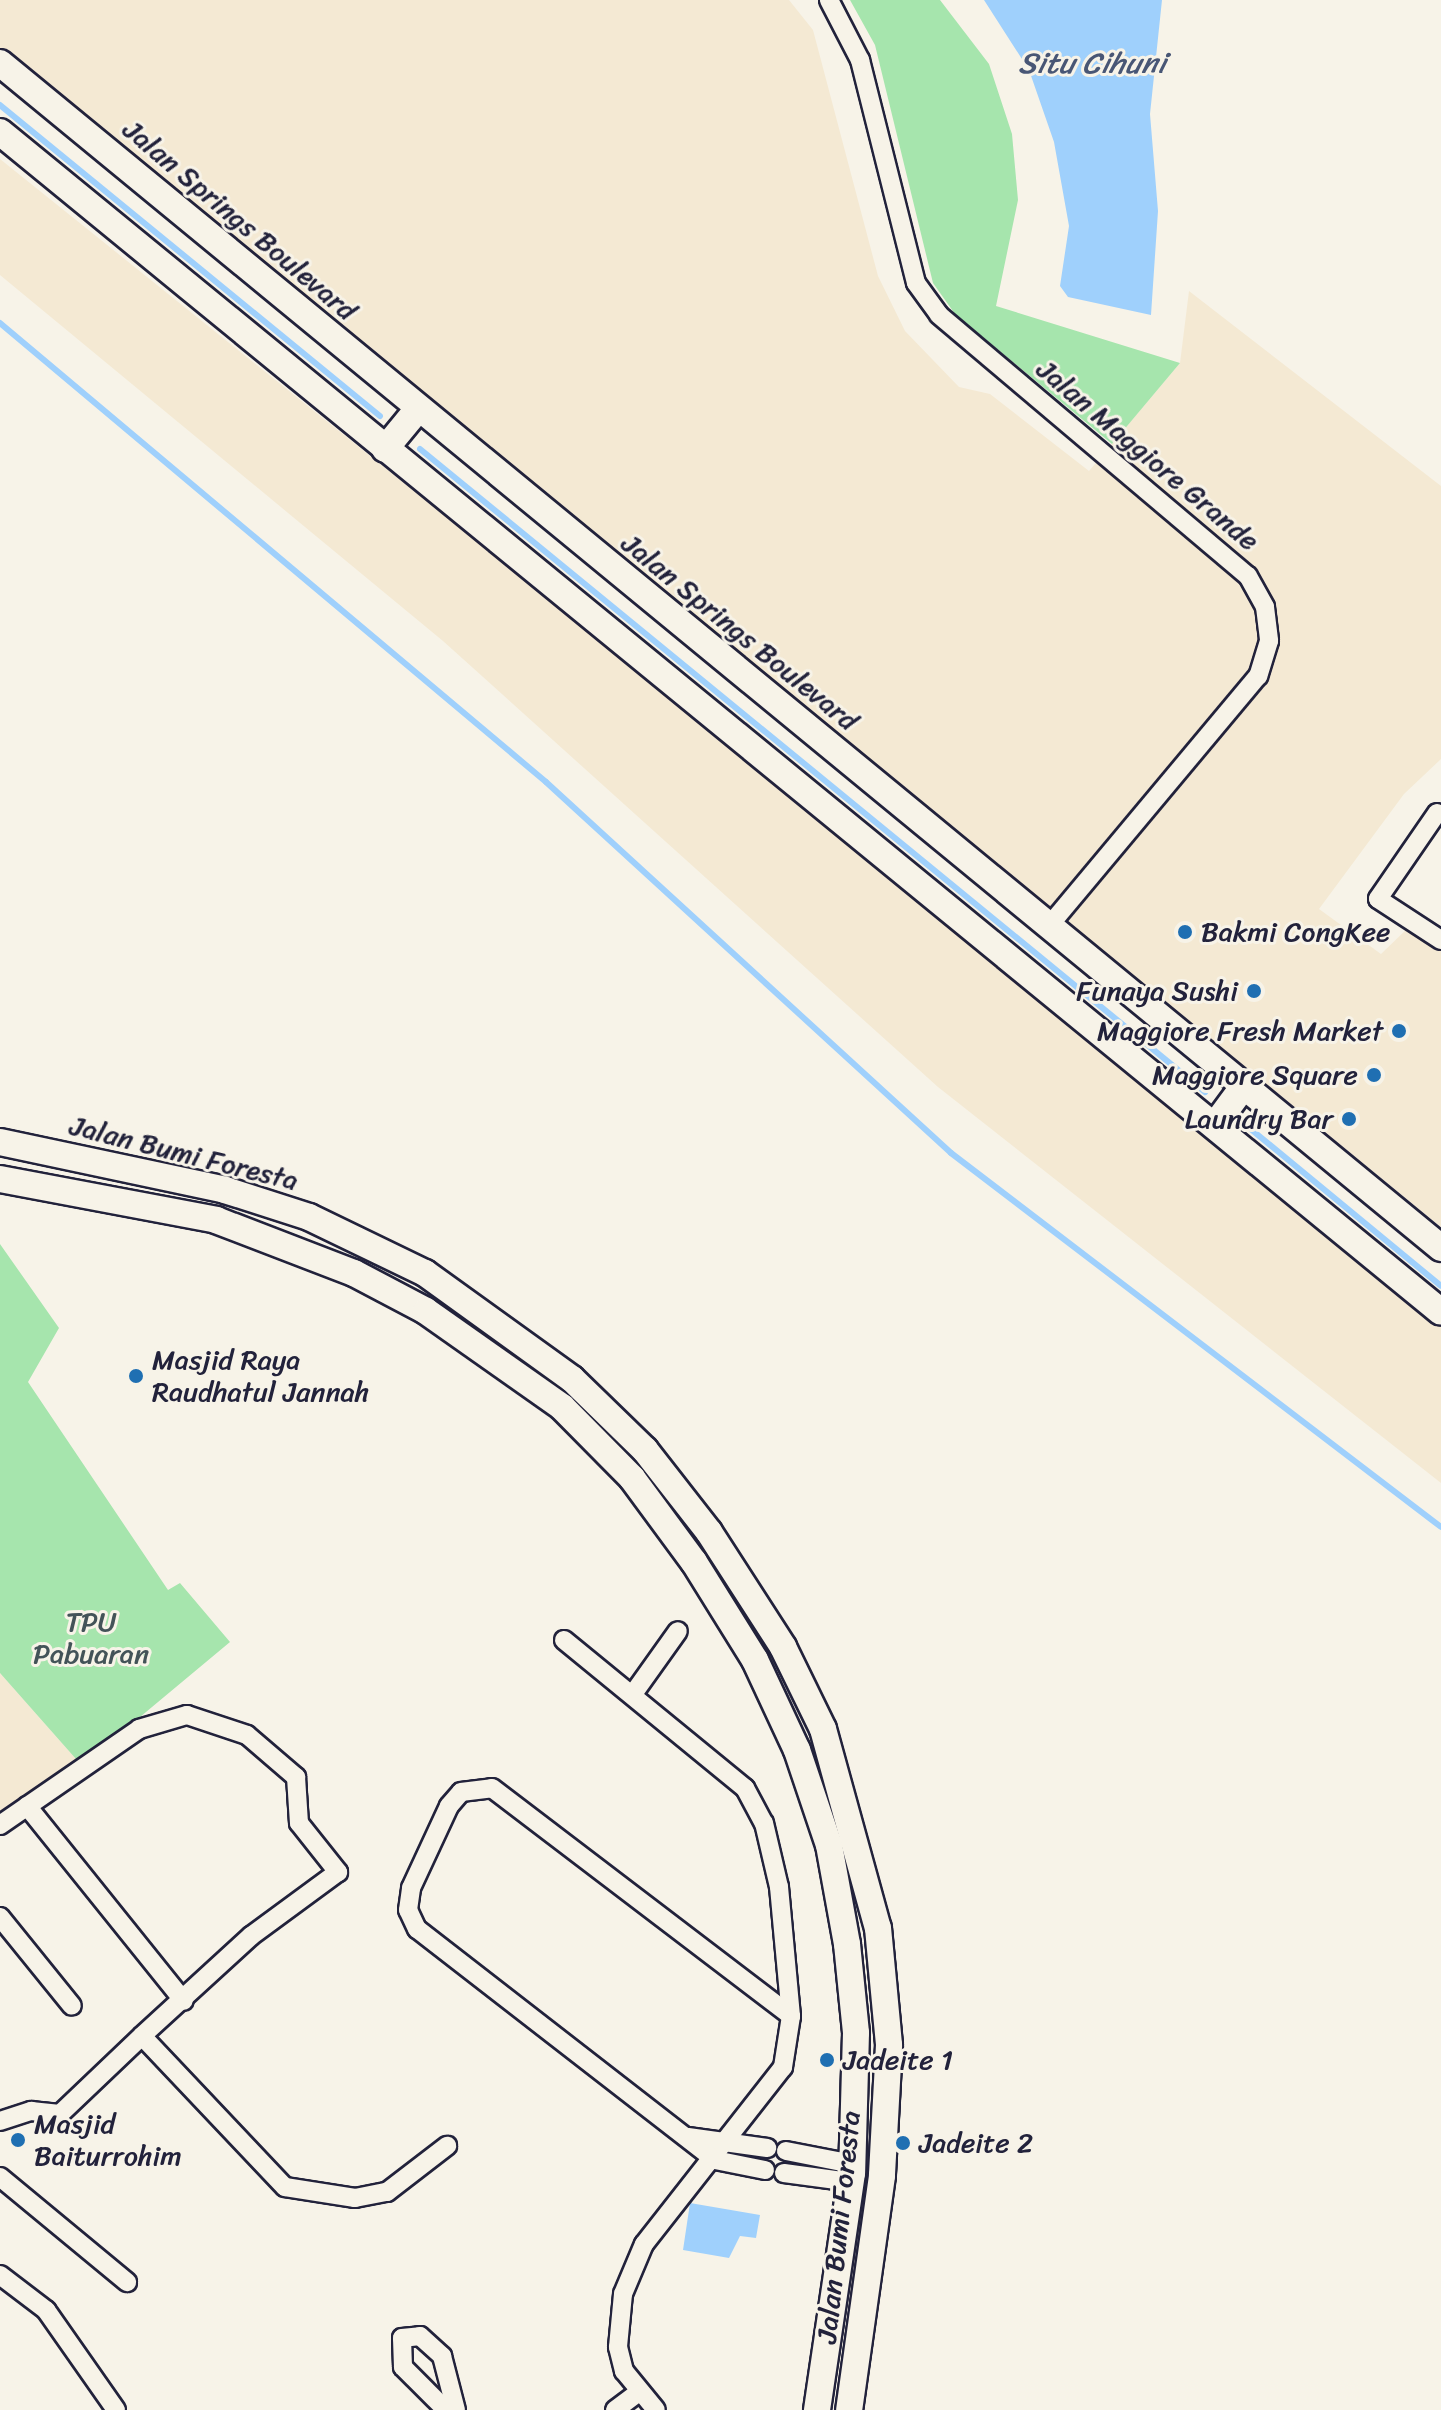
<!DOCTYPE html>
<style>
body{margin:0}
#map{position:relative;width:1441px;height:2410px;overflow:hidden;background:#f7f3e8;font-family:Sriracha,sans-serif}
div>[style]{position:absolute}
.built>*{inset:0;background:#f4e9d3}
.green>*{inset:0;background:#a6e5ad}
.water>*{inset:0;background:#9fd0fc}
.stream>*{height:6px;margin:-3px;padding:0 3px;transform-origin:3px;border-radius:3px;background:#9fd0fc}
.roads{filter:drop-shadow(2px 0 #22223b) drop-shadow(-2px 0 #22223b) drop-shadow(0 2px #22223b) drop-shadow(0 -2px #22223b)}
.minor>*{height:18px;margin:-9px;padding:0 9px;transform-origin:9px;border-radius:9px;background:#f7f3e8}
.secondary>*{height:26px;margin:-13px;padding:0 13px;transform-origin:13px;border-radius:13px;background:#f7f3e8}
.dots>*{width:22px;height:22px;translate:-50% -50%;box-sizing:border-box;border:4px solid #f7f3e8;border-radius:50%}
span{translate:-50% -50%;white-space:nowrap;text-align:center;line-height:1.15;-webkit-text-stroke:6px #f7f3e8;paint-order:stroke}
.street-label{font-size:28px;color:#22223b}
.poi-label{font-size:28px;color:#22223b}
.left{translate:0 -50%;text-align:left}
.right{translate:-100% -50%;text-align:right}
.park-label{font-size:28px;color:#435358}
.water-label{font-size:30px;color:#485675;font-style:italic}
</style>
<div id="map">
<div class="built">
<i style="clip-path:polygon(0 0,789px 0,813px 30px,878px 276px,905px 331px,959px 387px,990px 394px,1089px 471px,1180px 363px,1189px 291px,1441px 486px,1441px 759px,1404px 794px,1319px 909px,1381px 954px,1409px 927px,1441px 950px,1441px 1227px,0 49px)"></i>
<i style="clip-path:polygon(0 159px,1057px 1007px,1441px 1326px,1441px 1483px,938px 1087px,443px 641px,0 275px)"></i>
<i style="clip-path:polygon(0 1673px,76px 1759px,0 1814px)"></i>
</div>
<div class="green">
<i style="clip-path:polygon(850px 0,940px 0,989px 64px,1012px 134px,1018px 200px,996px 306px,1180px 363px,1112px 444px,955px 314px,933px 283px,875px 45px)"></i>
<i style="clip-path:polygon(0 1244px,59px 1328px,28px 1382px,168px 1590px,180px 1583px,230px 1642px,128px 1727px,76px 1759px,0 1673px)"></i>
</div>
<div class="water">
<i style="clip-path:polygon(984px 0,1162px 0,1150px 114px,1158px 211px,1151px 315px,1068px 297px,1060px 286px,1069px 226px,1054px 142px,1029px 70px)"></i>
<i style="clip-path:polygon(690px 2203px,760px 2215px,756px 2238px,740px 2236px,729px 2258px,683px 2250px)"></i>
</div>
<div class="stream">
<i style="left:0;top:105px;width:491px;rotate:39.3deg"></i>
<i style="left:0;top:323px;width:713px;rotate:40.05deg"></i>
<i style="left:546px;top:782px;width:549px;rotate:42.49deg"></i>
<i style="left:951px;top:1153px;width:616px;rotate:37.35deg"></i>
<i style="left:420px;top:449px;width:1015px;rotate:39.32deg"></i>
<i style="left:1247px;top:1126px;width:251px;rotate:39.5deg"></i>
</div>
<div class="roads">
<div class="minor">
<i style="left:829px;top:0;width:68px;rotate:62.7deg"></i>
<i style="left:860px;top:60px;width:230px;rotate:75.9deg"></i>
<i style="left:916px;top:283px;width:39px;rotate:54deg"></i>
<i style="left:939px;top:315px;width:404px;rotate:40.2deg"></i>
<i style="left:1248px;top:576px;width:35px;rotate:61deg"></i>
<i style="left:1265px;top:607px;width:34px;rotate:83deg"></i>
<i style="left:1269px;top:641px;width:37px;rotate:107deg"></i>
<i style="left:1258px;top:676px;width:327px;rotate:129.9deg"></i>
<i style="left:1437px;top:813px;width:104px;rotate:124.5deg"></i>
<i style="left:1378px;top:899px;width:75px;rotate:33.1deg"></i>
<i style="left:564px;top:1640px;width:234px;rotate:39.3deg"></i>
<i style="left:745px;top:1788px;width:40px;rotate:62deg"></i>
<i style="left:764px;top:1823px;width:66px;rotate:76.8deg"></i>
<i style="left:779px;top:1887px;width:130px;rotate:84.7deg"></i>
<i style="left:791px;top:2016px;width:52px;rotate:98.9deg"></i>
<i style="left:783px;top:2067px;width:225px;rotate:128.1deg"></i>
<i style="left:644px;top:2244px;width:54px;rotate:112.8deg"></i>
<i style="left:623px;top:2294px;width:53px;rotate:95.4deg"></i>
<i style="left:618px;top:2347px;width:25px;rotate:76deg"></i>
<i style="left:624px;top:2371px;width:50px;rotate:50.6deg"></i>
<i style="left:633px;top:1694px;width:77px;rotate:-54.5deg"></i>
<i style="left:27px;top:1806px;width:250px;rotate:51.2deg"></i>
<i style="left:0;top:1825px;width:169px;rotate:-34.6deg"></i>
<i style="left:139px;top:1729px;width:50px;rotate:-16.3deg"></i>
<i style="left:187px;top:1715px;width:63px;rotate:18.4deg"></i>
<i style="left:247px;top:1735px;width:65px;rotate:40.6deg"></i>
<i style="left:296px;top:1777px;width:46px;rotate:86.3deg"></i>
<i style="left:299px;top:1823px;width:63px;rotate:51.5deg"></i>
<i style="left:338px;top:1872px;width:108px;rotate:143.7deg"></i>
<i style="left:251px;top:1936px;width:148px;rotate:137.5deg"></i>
<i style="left:142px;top:2036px;width:208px;rotate:46.6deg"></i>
<i style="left:285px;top:2187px;width:71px;rotate:8.9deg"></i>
<i style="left:355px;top:2198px;width:33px;rotate:-11deg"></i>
<i style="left:387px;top:2192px;width:76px;rotate:-37.5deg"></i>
<i style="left:0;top:1917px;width:114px;rotate:51deg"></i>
<i style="left:0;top:2121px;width:33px;rotate:-18deg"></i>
<i style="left:31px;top:2111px;width:29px;rotate:6deg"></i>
<i style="left:60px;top:2114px;width:113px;rotate:-43.6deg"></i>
<i style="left:688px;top:2137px;width:80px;rotate:7.9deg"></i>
<i style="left:786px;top:2151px;width:67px;rotate:11.1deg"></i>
<i style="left:765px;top:2170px;width:51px;rotate:-168.7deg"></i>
<i style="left:715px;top:2160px;width:377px;rotate:-142.2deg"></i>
<i style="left:417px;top:1929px;width:21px;rotate:-115deg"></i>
<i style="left:408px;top:1910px;width:22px;rotate:-82deg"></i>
<i style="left:411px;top:1888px;width:90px;rotate:-65.1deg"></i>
<i style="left:449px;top:1806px;width:18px;rotate:-49deg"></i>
<i style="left:461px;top:1792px;width:31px;rotate:-7deg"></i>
<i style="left:492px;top:1788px;width:376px;rotate:37.3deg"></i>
<i style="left:784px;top:2173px;width:68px;rotate:7.7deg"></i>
<i style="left:0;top:2177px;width:165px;rotate:39.6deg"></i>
<i style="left:0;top:2275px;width:58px;rotate:37.3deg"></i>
<i style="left:46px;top:2310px;width:122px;rotate:55deg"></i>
<i style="left:446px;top:2410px;width:61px;rotate:-135deg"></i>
<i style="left:403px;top:2367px;width:29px;rotate:-92deg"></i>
<i style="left:402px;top:2338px;width:18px;rotate:-6deg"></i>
<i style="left:420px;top:2336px;width:30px;rotate:42deg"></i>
<i style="left:442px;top:2356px;width:56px;rotate:75.5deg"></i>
<i style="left:615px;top:2410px;width:31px;rotate:-37deg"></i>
</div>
<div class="secondary">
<i style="left:0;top:63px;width:1866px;rotate:39.43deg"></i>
<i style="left:0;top:132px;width:1862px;rotate:39.31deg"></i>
<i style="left:385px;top:449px;width:52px;rotate:-50.5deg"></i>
<i style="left:1215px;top:1125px;width:47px;rotate:-53.6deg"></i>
<i style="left:0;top:1142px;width:230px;rotate:12deg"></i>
<i style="left:225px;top:1190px;width:88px;rotate:17.8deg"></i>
<i style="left:309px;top:1217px;width:129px;rotate:25.8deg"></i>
<i style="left:425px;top:1273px;width:181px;rotate:35.8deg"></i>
<i style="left:572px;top:1379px;width:102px;rotate:44.2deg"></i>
<i style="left:645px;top:1450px;width:104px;rotate:52deg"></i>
<i style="left:709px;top:1532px;width:137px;rotate:57.2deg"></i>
<i style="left:783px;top:1647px;width:91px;rotate:64deg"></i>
<i style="left:823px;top:1729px;width:206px;rotate:74.6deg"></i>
<i style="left:878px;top:1928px;width:118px;rotate:84.6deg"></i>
<i style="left:889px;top:2045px;width:131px;rotate:93.1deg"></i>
<i style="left:882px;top:2176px;width:236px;rotate:98deg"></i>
<i style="left:0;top:1179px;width:220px;rotate:10.7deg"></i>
<i style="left:216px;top:1220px;width:148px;rotate:21deg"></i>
<i style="left:354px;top:1273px;width:81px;rotate:27.8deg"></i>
<i style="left:426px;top:1311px;width:166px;rotate:35.2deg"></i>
<i style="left:562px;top:1407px;width:100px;rotate:45.4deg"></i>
<i style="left:632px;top:1478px;width:104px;rotate:53.6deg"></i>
<i style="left:694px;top:1562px;width:115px;rotate:58.1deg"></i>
<i style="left:755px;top:1660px;width:99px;rotate:65deg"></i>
<i style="left:797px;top:1750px;width:100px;rotate:71.4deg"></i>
<i style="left:829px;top:1845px;width:101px;rotate:79.7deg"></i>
<i style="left:847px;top:1944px;width:89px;rotate:84.2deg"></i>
<i style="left:856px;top:2033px;width:140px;rotate:91.6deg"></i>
<i style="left:852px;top:2173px;width:240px;rotate:98.4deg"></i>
</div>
</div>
<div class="dots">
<i style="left:1185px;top:932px;background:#1f6fb2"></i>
<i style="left:1254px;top:991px;background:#1f6fb2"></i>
<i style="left:1399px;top:1031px;background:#1f6fb2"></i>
<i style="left:1374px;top:1075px;background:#1f6fb2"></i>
<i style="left:1349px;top:1119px;background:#1f6fb2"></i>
<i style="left:136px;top:1376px;background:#1f6fb2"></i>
<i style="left:827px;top:2060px;background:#1f6fb2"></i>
<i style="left:18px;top:2140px;background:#1f6fb2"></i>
<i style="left:903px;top:2143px;background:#1f6fb2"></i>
</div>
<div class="street-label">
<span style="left:240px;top:220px;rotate:40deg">Jalan Springs Boulevard</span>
<span style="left:1148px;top:455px;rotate:40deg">Jalan Maggiore Grande</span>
<span style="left:740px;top:632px;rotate:39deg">Jalan Springs Boulevard</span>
<span style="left:184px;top:1153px;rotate:14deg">Jalan Bumi Foresta</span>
<span style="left:839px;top:2227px;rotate:-84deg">Jalan Bumi Foresta</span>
</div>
<div class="poi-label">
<span class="left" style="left:1201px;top:932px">Bakmi CongKee</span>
<span class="right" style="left:1238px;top:991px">Funaya Sushi</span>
<span class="right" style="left:1383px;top:1031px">Maggiore Fresh Market</span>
<span class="right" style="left:1358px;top:1075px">Maggiore Square</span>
<span class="right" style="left:1333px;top:1119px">Laundry Bar</span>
<span class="left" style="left:152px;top:1376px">Masjid Raya<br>Raudhatul Jannah</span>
<span class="left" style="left:843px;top:2060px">Jadeite 1</span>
<span class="left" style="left:34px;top:2140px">Masjid<br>Baiturrohim</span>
<span class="left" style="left:919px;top:2143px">Jadeite 2</span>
</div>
<div class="park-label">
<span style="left:91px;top:1638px">TPU<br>Pabuaran</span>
</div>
<div class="water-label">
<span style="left:1092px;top:63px">Situ Cihuni</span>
</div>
</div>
